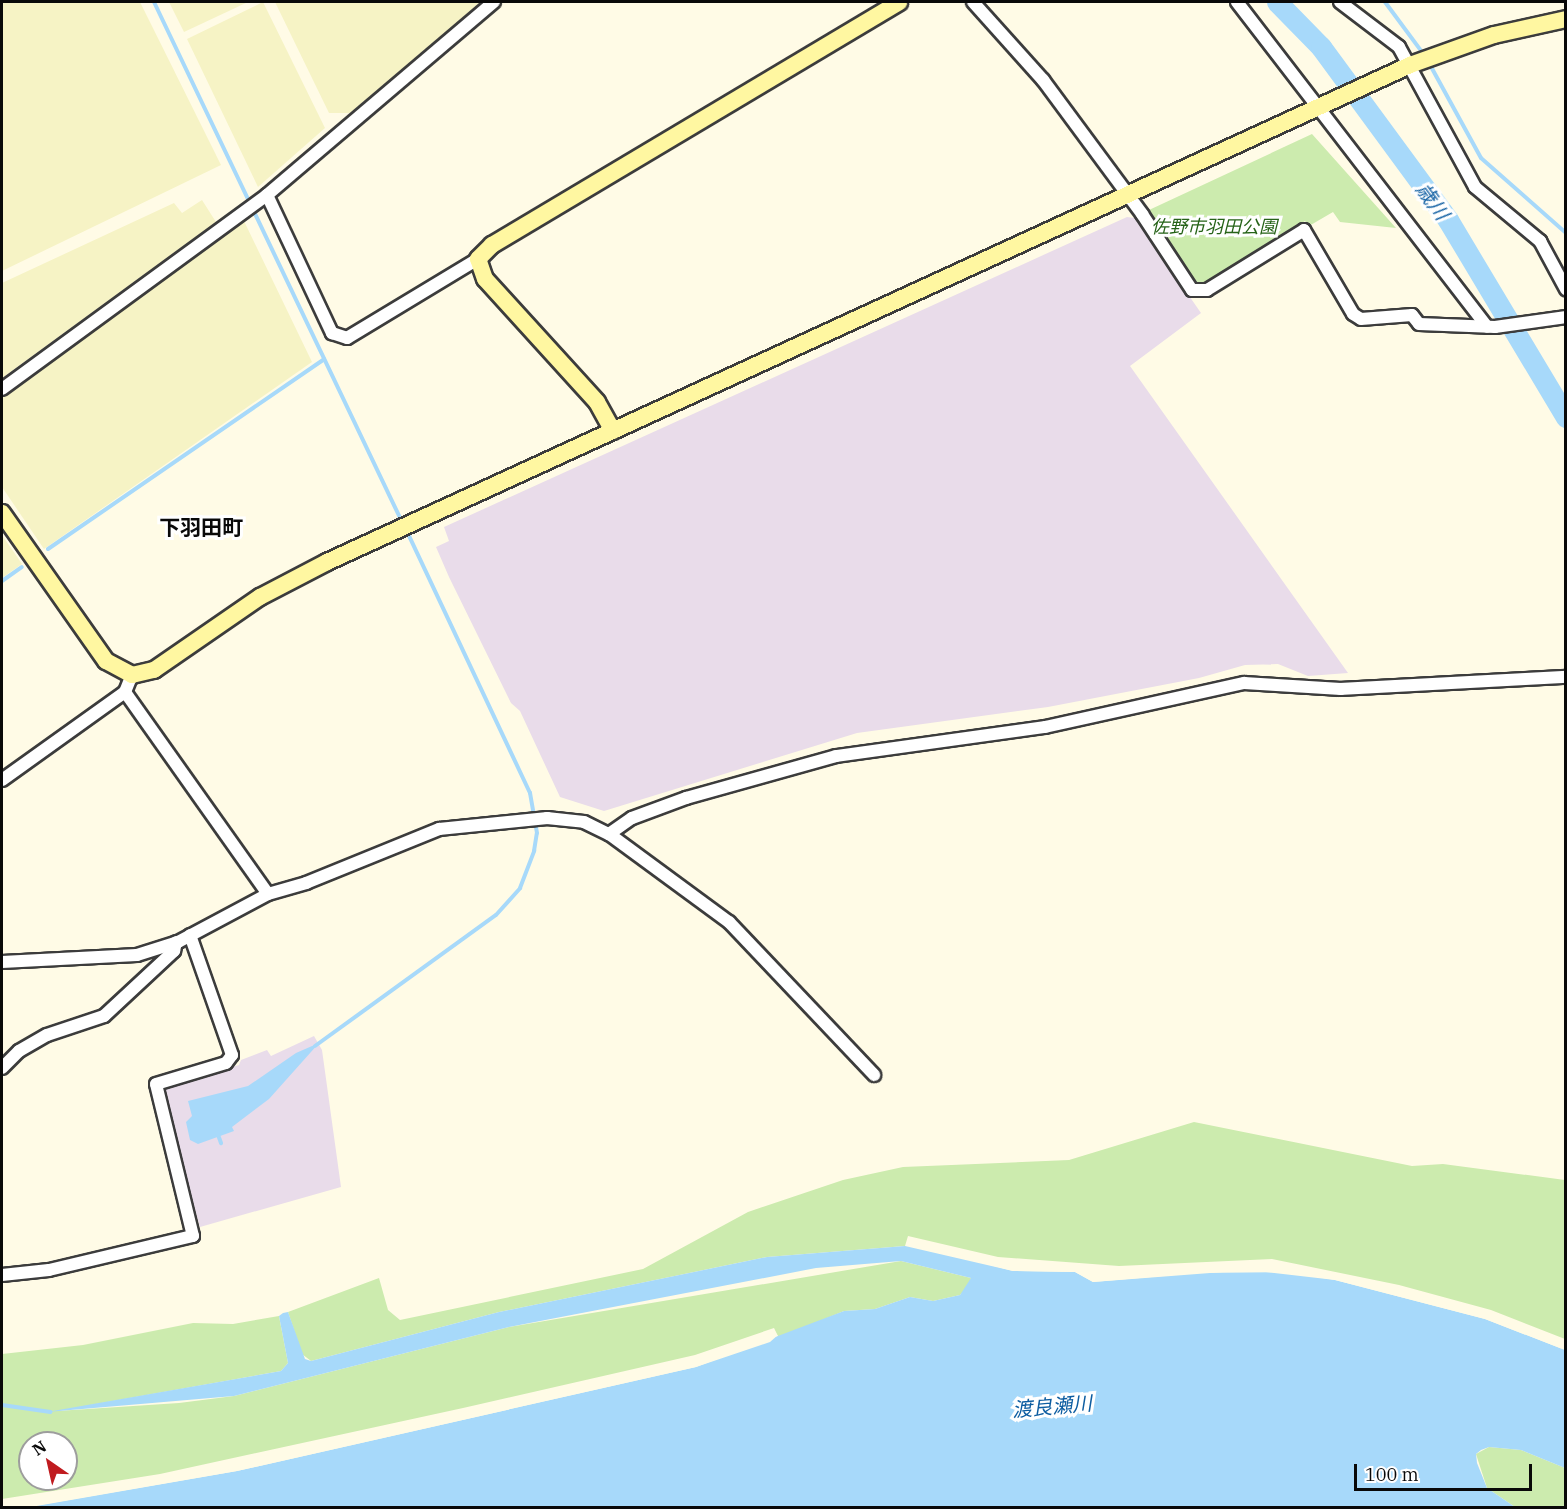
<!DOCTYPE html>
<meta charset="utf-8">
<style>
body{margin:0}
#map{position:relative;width:1567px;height:1509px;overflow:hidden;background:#fffbe6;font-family:"IBM Plex Serif","Noto Sans JP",serif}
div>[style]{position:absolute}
.industrial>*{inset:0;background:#e9dcea}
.farmland>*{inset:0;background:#f6f3c5}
.green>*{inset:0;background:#ccebae}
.water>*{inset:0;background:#a7d9fa}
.pier>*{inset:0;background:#fffbe6}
.stream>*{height:4px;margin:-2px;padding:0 2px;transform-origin:2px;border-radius:2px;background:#a7d9fa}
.river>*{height:21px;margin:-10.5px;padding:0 10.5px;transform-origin:10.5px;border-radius:10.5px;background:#a7d9fa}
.roads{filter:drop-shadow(2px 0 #3c3c3c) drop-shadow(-2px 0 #3c3c3c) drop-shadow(0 2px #3c3c3c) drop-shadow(0 -2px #3c3c3c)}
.street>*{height:12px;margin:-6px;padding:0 6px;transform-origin:6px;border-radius:6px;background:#fff}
.secondary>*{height:16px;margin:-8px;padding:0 8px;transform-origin:8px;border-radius:8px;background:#fff7a1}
span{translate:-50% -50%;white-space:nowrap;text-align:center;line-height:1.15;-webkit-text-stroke:6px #fff;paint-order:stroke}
.park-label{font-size:18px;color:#266318;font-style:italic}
.water-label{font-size:20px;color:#0d5da1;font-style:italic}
.quarter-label{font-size:21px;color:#090909;font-weight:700}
.frame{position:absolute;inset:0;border:3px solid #090909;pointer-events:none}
.north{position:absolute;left:18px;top:1431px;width:60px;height:60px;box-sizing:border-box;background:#fff;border:2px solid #9d9d9d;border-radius:50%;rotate:326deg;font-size:16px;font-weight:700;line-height:24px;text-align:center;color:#090909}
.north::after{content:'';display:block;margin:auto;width:21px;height:27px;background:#c01b1f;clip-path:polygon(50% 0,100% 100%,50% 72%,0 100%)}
.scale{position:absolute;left:1354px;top:1464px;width:178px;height:27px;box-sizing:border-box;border:3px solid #090909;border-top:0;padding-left:8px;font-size:18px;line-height:21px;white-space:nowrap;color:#090909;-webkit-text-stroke:4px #fff;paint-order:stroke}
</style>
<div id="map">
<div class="industrial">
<i style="clip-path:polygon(1127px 217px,1135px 218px,1201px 313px,1130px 366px,1348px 673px,1308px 676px,1278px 664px,1245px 665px,1199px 678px,1048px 707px,857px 733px,604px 811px,560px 797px,520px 711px,511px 703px,449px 577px,436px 547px,449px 541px,444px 527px)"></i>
<i style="clip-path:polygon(314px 1036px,322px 1050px,341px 1187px,200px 1227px,161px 1093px,163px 1087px,239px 1065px,241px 1060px,267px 1050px,271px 1056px)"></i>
</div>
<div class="farmland">
<i style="clip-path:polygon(2px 2px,140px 2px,221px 165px,2px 271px)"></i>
<i style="clip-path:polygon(169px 2px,248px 2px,184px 32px)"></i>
<i style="clip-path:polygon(263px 2px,325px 128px,258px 187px,187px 39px)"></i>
<i style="clip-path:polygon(275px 2px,481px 2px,350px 113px,329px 113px)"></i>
<i style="clip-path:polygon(202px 200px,216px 222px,2px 378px,2px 283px,174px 203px,182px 213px)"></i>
<i style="clip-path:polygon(240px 221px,244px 221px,312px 362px,44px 549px,2px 487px,2px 396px)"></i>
<i style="clip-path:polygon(2px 535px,22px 564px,2px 578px)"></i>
</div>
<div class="green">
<i style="clip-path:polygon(1312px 134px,1396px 228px,1340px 222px,1333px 212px,1309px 226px,1305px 221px,1204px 284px,1195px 283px,1149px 210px)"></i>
<i style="clip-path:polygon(1194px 1122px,1412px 1166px,1443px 1164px,1565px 1180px,1565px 1339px,1491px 1310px,1399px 1285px,1272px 1259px,1119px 1266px,998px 1257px,908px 1236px,905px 1246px,767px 1257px,499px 1312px,311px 1361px,302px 1354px,288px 1312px,379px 1278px,388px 1310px,400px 1320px,643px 1269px,748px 1212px,843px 1180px,903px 1167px,1069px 1160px)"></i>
<i style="clip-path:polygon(evenodd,901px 1261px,971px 1278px,969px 1285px,960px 1295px,933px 1301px,910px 1297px,875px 1309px,844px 1311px,779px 1338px,774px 1328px,695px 1355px,463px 1408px,160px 1474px,2px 1499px,2px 1354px,83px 1345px,193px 1323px,233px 1324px,279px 1316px,288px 1363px,281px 1371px,57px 1411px,179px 1403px,234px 1396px,509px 1327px,901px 1261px,30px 1443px,66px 1443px,66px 1479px,30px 1479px,30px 1443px)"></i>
<i style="clip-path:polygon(1489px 1447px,1521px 1450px,1565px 1468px,1565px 1507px,1515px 1507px,1487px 1488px,1476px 1454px)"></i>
</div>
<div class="water">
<i style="clip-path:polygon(319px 1043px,269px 1099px,232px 1127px,234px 1131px,198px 1144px,190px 1140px,186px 1122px,192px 1116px,188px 1101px,248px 1086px,296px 1053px)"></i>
<i style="clip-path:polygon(905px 1246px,1013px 1271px,1075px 1272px,1093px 1282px,1198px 1273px,1287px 1272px,1335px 1280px,1485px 1319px,1565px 1350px,1565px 1468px,1521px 1450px,1489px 1447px,1481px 1450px,1476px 1454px,1477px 1463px,1487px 1488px,1515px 1507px,25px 1508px,237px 1471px,696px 1367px,844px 1311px,875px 1309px,910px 1297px,933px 1301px,960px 1295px,971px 1278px,901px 1261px,816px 1268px,509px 1327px,234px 1396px,47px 1412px,281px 1371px,288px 1363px,279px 1316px,283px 1313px,288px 1312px,305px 1359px,311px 1361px,499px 1312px,767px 1257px)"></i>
</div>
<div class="pier">
<i style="clip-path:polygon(906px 1243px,1013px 1268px,1075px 1269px,1094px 1278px,1249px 1267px,1335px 1277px,1486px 1316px,1529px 1331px,1565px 1350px,1485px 1319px,1335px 1280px,1249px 1270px,1093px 1282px,1075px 1272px,1013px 1271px)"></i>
<i style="clip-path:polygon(778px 1335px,770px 1342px,696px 1367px,237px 1471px,22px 1508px,236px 1468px,695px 1364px)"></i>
</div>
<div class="stream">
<i style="left:154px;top:2px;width:578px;rotate:64.5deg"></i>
<i style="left:1385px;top:2px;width:67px;rotate:53.5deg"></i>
<i style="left:1429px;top:63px;width:108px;rotate:61.3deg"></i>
<i style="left:1481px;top:158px;width:113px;rotate:41.4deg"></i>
<i style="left:48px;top:549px;width:335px;rotate:-34.5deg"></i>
<i style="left:2px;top:581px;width:24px;rotate:-35deg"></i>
<i style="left:315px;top:1046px;width:223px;rotate:-35.9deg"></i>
<i style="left:496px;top:915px;width:36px;rotate:-48deg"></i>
<i style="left:520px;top:888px;width:40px;rotate:-69deg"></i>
<i style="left:534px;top:851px;width:18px;rotate:-81deg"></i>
<i style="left:537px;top:833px;width:41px;rotate:-99.9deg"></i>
<i style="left:530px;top:793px;width:291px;rotate:-115.2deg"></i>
<i style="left:217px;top:1132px;width:12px;rotate:70deg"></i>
<i style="left:2px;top:1405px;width:49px;rotate:8.1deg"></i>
</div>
<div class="river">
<i style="left:1277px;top:2px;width:63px;rotate:45.6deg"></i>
<i style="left:1321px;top:47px;width:215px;rotate:53.7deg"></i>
<i style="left:1448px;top:220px;width:230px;rotate:59.1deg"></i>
</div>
<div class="roads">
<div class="street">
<i style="left:973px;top:2px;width:105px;rotate:48.1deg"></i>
<i style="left:1043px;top:80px;width:167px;rotate:53.5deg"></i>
<i style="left:1142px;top:214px;width:91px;rotate:56.7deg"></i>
<i style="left:1192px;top:290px;width:15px"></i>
<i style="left:1207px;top:290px;width:114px;rotate:-31.7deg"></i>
<i style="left:1304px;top:230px;width:97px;rotate:59.7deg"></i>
<i style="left:1353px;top:314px;width:9px;rotate:32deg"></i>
<i style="left:1361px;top:319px;width:51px;rotate:-4.5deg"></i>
<i style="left:1412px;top:315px;width:11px;rotate:52deg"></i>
<i style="left:1419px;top:324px;width:76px;rotate:2.3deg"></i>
<i style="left:1495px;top:327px;width:72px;rotate:-8deg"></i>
<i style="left:1237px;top:2px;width:410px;rotate:52.4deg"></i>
<i style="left:1340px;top:2px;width:74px;rotate:37.3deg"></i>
<i style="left:1399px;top:47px;width:159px;rotate:61.5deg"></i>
<i style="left:1475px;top:187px;width:85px;rotate:39.7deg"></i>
<i style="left:1540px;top:241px;width:55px;rotate:61.6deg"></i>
<i style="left:267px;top:195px;width:153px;rotate:64.8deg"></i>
<i style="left:332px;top:333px;width:16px;rotate:18deg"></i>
<i style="left:347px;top:338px;width:153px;rotate:-31.1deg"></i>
<i style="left:2px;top:389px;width:328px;rotate:-36.2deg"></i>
<i style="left:267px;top:195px;width:298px;rotate:-40.4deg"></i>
<i style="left:125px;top:692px;width:247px;rotate:54.7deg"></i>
<i style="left:2px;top:780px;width:151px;rotate:-35.6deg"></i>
<i style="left:125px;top:692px;width:18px;rotate:-68deg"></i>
<i style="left:609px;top:834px;width:28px;rotate:-35deg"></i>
<i style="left:632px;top:818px;width:58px;rotate:-20.3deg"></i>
<i style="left:686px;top:798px;width:156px;rotate:-15.6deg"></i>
<i style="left:836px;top:756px;width:211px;rotate:-7.9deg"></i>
<i style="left:1045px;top:727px;width:204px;rotate:-12.5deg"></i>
<i style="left:1244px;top:683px;width:97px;rotate:3.5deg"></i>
<i style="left:1341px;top:689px;width:225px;rotate:-3.1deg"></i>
<i style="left:2px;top:962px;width:135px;rotate:-3deg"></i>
<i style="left:137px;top:955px;width:43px;rotate:-17.6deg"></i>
<i style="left:178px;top:942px;width:102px;rotate:-28.1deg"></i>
<i style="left:268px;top:894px;width:40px;rotate:-16deg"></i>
<i style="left:306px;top:883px;width:144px;rotate:-22.1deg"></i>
<i style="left:439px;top:829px;width:109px;rotate:-5.8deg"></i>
<i style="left:547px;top:818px;width:37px;rotate:6deg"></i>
<i style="left:584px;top:822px;width:28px;rotate:26deg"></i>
<i style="left:609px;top:834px;width:149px;rotate:36.3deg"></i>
<i style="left:729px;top:922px;width:211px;rotate:46.5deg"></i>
<i style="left:2px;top:1068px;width:24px;rotate:-45deg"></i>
<i style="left:19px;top:1051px;width:32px;rotate:-30deg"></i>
<i style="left:47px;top:1035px;width:60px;rotate:-18.4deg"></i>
<i style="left:104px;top:1016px;width:96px;rotate:-42.9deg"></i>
<i style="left:174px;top:951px;width:9px;rotate:-77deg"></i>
<i style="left:2px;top:1275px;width:47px;rotate:-6.1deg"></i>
<i style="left:49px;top:1270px;width:148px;rotate:-13.3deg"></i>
<i style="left:193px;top:1236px;width:156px;rotate:-103.7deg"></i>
<i style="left:156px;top:1084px;width:73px;rotate:-16.7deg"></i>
<i style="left:226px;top:1063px;width:10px;rotate:-53deg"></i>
<i style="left:232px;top:1055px;width:127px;rotate:-109.3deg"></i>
</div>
<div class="secondary">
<i style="left:613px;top:431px;width:33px;rotate:-119deg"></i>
<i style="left:597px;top:402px;width:166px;rotate:-132.3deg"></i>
<i style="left:485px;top:279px;width:21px;rotate:-109deg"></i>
<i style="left:478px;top:259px;width:20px;rotate:-45deg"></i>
<i style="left:492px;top:245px;width:474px;rotate:-30.8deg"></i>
<i style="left:2px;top:513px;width:181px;rotate:54.9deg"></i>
<i style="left:106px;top:661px;width:30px;rotate:28deg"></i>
<i style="left:132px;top:675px;width:23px;rotate:-13deg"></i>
<i style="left:154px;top:670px;width:129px;rotate:-34.6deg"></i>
<i style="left:260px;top:597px;width:76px;rotate:-27.6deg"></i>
<i style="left:327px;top:562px;width:1192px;rotate:-24.65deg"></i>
<i style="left:1410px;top:65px;width:89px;rotate:-19.7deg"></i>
<i style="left:1494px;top:35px;width:74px;rotate:-12.5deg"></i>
</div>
</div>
<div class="park-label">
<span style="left:1214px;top:227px">佐野市羽田公園</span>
</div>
<div class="water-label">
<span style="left:1433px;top:201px;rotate:54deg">歳川</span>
<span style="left:1052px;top:1406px;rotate:-5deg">渡良瀬川</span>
</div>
<div class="quarter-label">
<span style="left:201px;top:527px">下羽田町</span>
</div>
<div class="frame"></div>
<div class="north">N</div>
<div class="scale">100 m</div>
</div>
